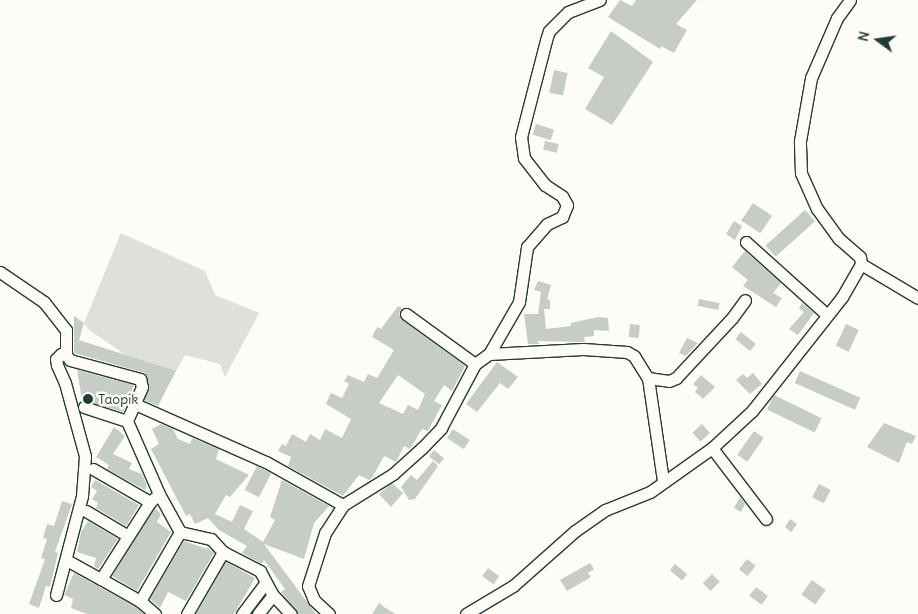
<!DOCTYPE html>
<style>
body{margin:0}
#map{position:relative;width:918px;height:614px;overflow:hidden;background:#fdfcf7;font-family:Delius,sans-serif}
div>[style]{position:absolute}
.green>*{inset:0;background:#dde0db}
.building>*{inset:0;background:#c6cdc7;transform-origin:0 0}
.roads{filter:drop-shadow(1px 0 #1f3d34) drop-shadow(-1px 0 #1f3d34) drop-shadow(0 1px #1f3d34) drop-shadow(0 -1px #1f3d34)}
.street>*{height:11px;margin:-5.5px;padding:0 5.5px;transform-origin:5.5px;border-radius:5.5px;background:#fdfcf7}
.dots>*{width:14px;height:14px;translate:-50% -50%;box-sizing:border-box;border:2px solid #fdfcf7;border-radius:50%}
span{translate:-50% -50%;white-space:nowrap;text-align:center;line-height:1.15;-webkit-text-stroke:5px #fdfcf7;paint-order:stroke}
.poi-label{font-size:14px;color:#1f3d34}
.left{translate:0 -50%;text-align:left}
.north{position:absolute;left:853px;top:15px;width:50px;height:50px;-webkit-text-stroke:4px #fdfcf7;paint-order:stroke;rotate:284deg;font-size:14px;font-weight:700;line-height:20px;text-align:center;color:#1f3d34}
.north::after{content:'';display:block;margin:auto;width:18px;height:22px;background:#1f3d34;clip-path:polygon(50% 0,100% 100%,50% 72%,0 100%)}
</style>
<div id="map">
<div class="green">
<i style="clip-path:polygon(121px 233px,205px 271px,215px 295px,259px 313px,225px 377px,220px 364px,185px 355px,176px 371px,127px 356px,88px 329px,84px 323px)"></i>
</div>
<div class="building">
<i style="clip-path:polygon(620px 0,632px 6px,636px 0,697px 0,676px 24px,687px 30px,674px 53px,661px 46px,660px 49px,608px 17px)"></i>
<i style="clip-path:polygon(611px 31px,653px 62px,612px 125px,585px 109px,604px 77px,588px 68px)"></i>
<i style="left:554px;top:70px;width:14px;height:23px;rotate:12deg"></i>
<i style="left:536px;top:124px;width:19px;height:11px;rotate:18deg"></i>
<i style="left:545px;top:141px;width:14px;height:9px;rotate:12deg"></i>
<i style="left:753px;top:203px;width:23px;height:21px;rotate:34deg"></i>
<i style="left:805px;top:210px;width:15px;height:53px;rotate:48deg"></i>
<i style="clip-path:polygon(734px 221px,742px 226px,735px 240px,726px 234px)"></i>
<i style="clip-path:polygon(745px 251px,781px 283px,773px 293px,782px 298px,776px 307px,743px 286px,748px 280px,732px 267px)"></i>
<i style="clip-path:polygon(538px 281px,551px 285px,547px 299px,550px 300px,550px 309px,544px 309px,546px 329px,571px 326px,571px 323px,598px 317px,608px 318px,609px 331px,594px 330px,594px 336px,584px 337px,585px 342px,538px 341px,539px 344px,528px 344px,524px 314px,538px 314px,541px 292px,534px 290px)"></i>
<i style="left:699px;top:299px;width:21px;height:7px;rotate:11deg"></i>
<i style="clip-path:polygon(802px 303px,814px 313px,798px 335px,789px 329px,804px 312px,799px 308px)"></i>
<i style="clip-path:polygon(evenodd,398px 306px,402px 308px,399px 314px,402px 320px,465px 366px,452px 391px,444px 385px,434px 401px,442px 405px,428px 431px,422px 429px,410px 449px,404px 446px,396px 462px,384px 456px,372px 478px,369px 480px,359px 475px,343px 496px,288px 466px,291px 457px,278px 451px,282px 444px,286px 446px,292px 434px,306px 442px,310px 434px,320px 440px,325px 429px,342px 438px,351px 419px,326px 404px,331px 393px,342px 398px,349px 384px,344px 381px,348px 375px,364px 382px,368px 374px,377px 378px,394px 350px,372px 337px,377px 327px,381px 329px,398px 306px,398px 375px,425px 394px,418px 410px,408px 405px,403px 414px,379px 403px,398px 375px)"></i>
<i style="clip-path:polygon(74px 316px,84px 323px,79px 340px,176px 371px,158px 406px,144px 400px,149px 386px,145px 373px,74px 353px)"></i>
<i style="left:630px;top:324px;width:10px;height:13px;rotate:6deg"></i>
<i style="left:846px;top:324px;width:14px;height:24px;rotate:25deg"></i>
<i style="left:741px;top:332px;width:19px;height:9px;rotate:39deg"></i>
<i style="clip-path:polygon(687px 338px,698px 343px,686px 356px,679px 353px)"></i>
<i style="clip-path:polygon(497px 362px,518px 377px,508px 389px,500px 383px,477px 412px,466px 404px)"></i>
<i style="clip-path:polygon(77px 370px,134px 385px,123px 412px,82px 400px)"></i>
<i style="left:800px;top:371px;width:66px;height:13px;rotate:24deg"></i>
<i style="clip-path:polygon(753px 373px,762px 384px,750px 394px,736px 380px,743px 374px,747px 378px)"></i>
<i style="clip-path:polygon(701px 375px,715px 387px,703px 399px,695px 392px,698px 388px,693px 384px)"></i>
<i style="left:774px;top:395px;width:53px;height:16px;rotate:26deg"></i>
<i style="clip-path:polygon(884px 423px,916px 436px,912px 444px,907px 442px,899px 463px,867px 447px)"></i>
<i style="clip-path:polygon(161px 424px,173px 429px,178px 439px,190px 444px,192px 438px,219px 449px,216px 459px,249px 475px,230px 497px,226px 495px,215px 514px,232px 522px,240px 505px,253px 511px,244px 529px,263px 542px,275px 520px,270px 517px,282px 480px,329px 506px,314px 523px,304px 559px,264px 544px,316px 614px,298px 614px,281px 592px,285px 589px,264px 560px,262px 564px,242px 553px,247px 546px,219px 530px,208px 518px,195px 524px,190px 514px,186px 516px,151px 449px,159px 444px,152px 429px)"></i>
<i style="left:702px;top:424px;width:12px;height:13px;rotate:48deg"></i>
<i style="clip-path:polygon(114px 427px,125px 436px,113px 454px,132px 463px,129px 469px,142px 474px,147px 485px,145px 490px,107px 469px,109px 465px,96px 457px)"></i>
<i style="left:453px;top:429px;width:20px;height:11px;rotate:33deg"></i>
<i style="left:754px;top:431px;width:12px;height:29px;rotate:35deg"></i>
<i style="left:434px;top:450px;width:13px;height:8px;rotate:39deg"></i>
<i style="clip-path:polygon(433px 461px,438px 466px,415px 499px,409px 500px,401px 487px,411px 475px,417px 480px)"></i>
<i style="left:257px;top:466px;width:16px;height:27px;rotate:27deg"></i>
<i style="clip-path:polygon(95px 480px,139px 505px,126px 526px,96px 508px,98px 503px,92px 499px,97px 491px,91px 487px)"></i>
<i style="clip-path:polygon(392px 483px,403px 493px,391px 507px,379px 494px)"></i>
<i style="left:819px;top:484px;width:13px;height:15px;rotate:27deg"></i>
<i style="clip-path:polygon(740px 497px,745px 504px,741px 512px,734px 508px)"></i>
<i style="clip-path:polygon(62px 501px,72px 504px,55px 552px,58px 553px,50px 587px,46px 586px,39px 608px,29px 604px,45px 559px,41px 558px,47px 539px,43px 538px,47px 524px,54px 526px)"></i>
<i style="clip-path:polygon(155px 508px,161px 514px,157px 522px,171px 532px,137px 591px,112px 576px)"></i>
<i style="clip-path:polygon(790px 519px,797px 524px,791px 532px,785px 527px)"></i>
<i style="clip-path:polygon(88px 521px,118px 539px,98px 569px,94px 566px,96px 558px,77px 552px,81px 532px)"></i>
<i style="clip-path:polygon(184px 541px,207px 549px,206px 546px,214px 553px,186px 601px,168px 592px,160px 608px,150px 599px)"></i>
<i style="left:747px;top:559px;width:11px;height:13px;rotate:38deg"></i>
<i style="clip-path:polygon(226px 562px,255px 578px,244px 597px,234px 614px,196px 614px)"></i>
<i style="clip-path:polygon(590px 563px,594px 569px,588px 573px,591px 577px,567px 591px,560px 580px)"></i>
<i style="left:675px;top:564px;width:16px;height:8px;rotate:40deg"></i>
<i style="left:488px;top:568px;width:14px;height:10px;rotate:36deg"></i>
<i style="clip-path:polygon(74px 573px,136px 607px,144px 614px,87px 614px,71px 608px,73px 599px,64px 595px)"></i>
<i style="left:712px;top:574px;width:11px;height:13px;rotate:45deg"></i>
<i style="left:812px;top:580px;width:17px;height:18px;rotate:36deg"></i>
<i style="left:756px;top:587px;width:15px;height:11px;rotate:37deg"></i>
<i style="clip-path:polygon(379px 603px,384px 607px,395px 614px,372px 614px)"></i>
</div>
<div class="roads">
<div class="street">
<i style="left:746px;top:242px;width:109px;rotate:42deg"></i>
<i style="left:861px;top:264px;width:66px;rotate:30.8deg"></i>
<i style="left:0;top:272px;width:53px;rotate:34.3deg"></i>
<i style="left:44px;top:302px;width:36px;rotate:52deg"></i>
<i style="left:66px;top:330px;width:25px;rotate:90deg"></i>
<i style="left:66px;top:355px;width:6px;rotate:51deg"></i>
<i style="left:70px;top:360px;width:73px;rotate:15.2deg"></i>
<i style="left:140px;top:379px;width:8px;rotate:76deg"></i>
<i style="left:142px;top:387px;width:37px;rotate:114deg"></i>
<i style="left:406px;top:314px;width:85px;rotate:35.9deg"></i>
<i style="left:489px;top:354px;width:60px;rotate:-60deg"></i>
<i style="left:519px;top:302px;width:56px;rotate:-81.7deg"></i>
<i style="left:527px;top:247px;width:30px;rotate:-49deg"></i>
<i style="left:547px;top:224px;width:17px;rotate:-25deg"></i>
<i style="left:562px;top:217px;width:13px;rotate:-67deg"></i>
<i style="left:567px;top:205px;width:10px;rotate:-119deg"></i>
<i style="left:562px;top:196px;width:20px;rotate:-147deg"></i>
<i style="left:545px;top:185px;width:34px;rotate:-128deg"></i>
<i style="left:524px;top:158px;width:21px;rotate:-98deg"></i>
<i style="left:521px;top:137px;width:100px;rotate:-75.5deg"></i>
<i style="left:546px;top:40px;width:9px;rotate:-72deg"></i>
<i style="left:549px;top:31px;width:27px;rotate:-45deg"></i>
<i style="left:568px;top:12px;width:34px;rotate:-21deg"></i>
<i style="left:648px;top:378px;width:21px;rotate:8deg"></i>
<i style="left:669px;top:381px;width:8px;rotate:-23deg"></i>
<i style="left:676px;top:378px;width:82px;rotate:-47deg"></i>
<i style="left:732px;top:318px;width:22px;rotate:-54deg"></i>
<i style="left:135px;top:404px;width:143px;rotate:23.9deg"></i>
<i style="left:266px;top:462px;width:88px;rotate:29.2deg"></i>
<i style="left:84px;top:407px;width:45px;rotate:18deg"></i>
<i style="left:127px;top:421px;width:80px;rotate:66.3deg"></i>
<i style="left:159px;top:494px;width:12px;rotate:138deg"></i>
<i style="left:150px;top:502px;width:91px;rotate:122.5deg"></i>
<i style="left:101px;top:579px;width:45px;rotate:29.4deg"></i>
<i style="left:140px;top:601px;width:20px;rotate:41deg"></i>
<i style="left:712px;top:448px;width:89px;rotate:52.7deg"></i>
<i style="left:93px;top:469px;width:66px;rotate:30.1deg"></i>
<i style="left:86px;top:511px;width:49px;rotate:30.8deg"></i>
<i style="left:180px;top:532px;width:32px;rotate:13deg"></i>
<i style="left:211px;top:539px;width:18px;rotate:47deg"></i>
<i style="left:223px;top:552px;width:42px;rotate:27.2deg"></i>
<i style="left:260px;top:571px;width:27px;rotate:62deg"></i>
<i style="left:273px;top:595px;width:26px;rotate:47deg"></i>
<i style="left:70px;top:562px;width:35px;rotate:29deg"></i>
<i style="left:56px;top:595px;width:102px;rotate:-75.3deg"></i>
<i style="left:82px;top:496px;width:40px;rotate:-85.7deg"></i>
<i style="left:85px;top:456px;width:76px;rotate:-105.3deg"></i>
<i style="left:65px;top:383px;width:20px;rotate:-114deg"></i>
<i style="left:57px;top:365px;width:6px;rotate:-99deg"></i>
<i style="left:56px;top:359px;width:7px;rotate:-45deg"></i>
<i style="left:61px;top:354px;width:5px;rotate:11deg"></i>
<i style="left:140px;top:601px;width:80px;rotate:-59.9deg"></i>
<i style="left:180px;top:532px;width:43px;rotate:-118.9deg"></i>
<i style="left:187px;top:614px;width:72px;rotate:-59.9deg"></i>
<i style="left:242px;top:614px;width:38px;rotate:-53deg"></i>
<i style="left:258px;top:614px;width:24px;rotate:-52deg"></i>
<i style="left:329px;top:614px;width:21px;rotate:-137deg"></i>
<i style="left:314px;top:600px;width:15px;rotate:-113deg"></i>
<i style="left:308px;top:586px;width:56px;rotate:-72.2deg"></i>
<i style="left:325px;top:533px;width:33px;rotate:-57deg"></i>
<i style="left:343px;top:505px;width:59px;rotate:-31.8deg"></i>
<i style="left:393px;top:474px;width:39px;rotate:-42deg"></i>
<i style="left:422px;top:448px;width:28px;rotate:-46deg"></i>
<i style="left:441px;top:428px;width:72px;rotate:-62deg"></i>
<i style="left:475px;top:364px;width:17px;rotate:-36deg"></i>
<i style="left:489px;top:354px;width:94px;rotate:-3deg"></i>
<i style="left:583px;top:349px;width:44px;rotate:3.9deg"></i>
<i style="left:627px;top:352px;width:8px;rotate:30deg"></i>
<i style="left:634px;top:356px;width:26px;rotate:58deg"></i>
<i style="left:648px;top:378px;width:104px;rotate:81.7deg"></i>
<i style="left:466px;top:614px;width:55px;rotate:-30.8deg"></i>
<i style="left:513px;top:586px;width:83px;rotate:-41.6deg"></i>
<i style="left:575px;top:531px;width:37px;rotate:-35deg"></i>
<i style="left:605px;top:510px;width:48px;rotate:-21.8deg"></i>
<i style="left:650px;top:492px;width:76px;rotate:-35.4deg"></i>
<i style="left:712px;top:448px;width:54px;rotate:-42.8deg"></i>
<i style="left:752px;top:411px;width:145px;rotate:-51.7deg"></i>
<i style="left:842px;top:297px;width:38px;rotate:-60deg"></i>
<i style="left:861px;top:264px;width:7px;rotate:-98deg"></i>
<i style="left:860px;top:257px;width:28px;rotate:-139deg"></i>
<i style="left:839px;top:239px;width:37px;rotate:-126deg"></i>
<i style="left:817px;top:209px;width:39px;rotate:-114deg"></i>
<i style="left:801px;top:173px;width:32px;rotate:-92deg"></i>
<i style="left:800px;top:141px;width:64px;rotate:-80.1deg"></i>
<i style="left:811px;top:78px;width:65px;rotate:-66.6deg"></i>
<i style="left:837px;top:18px;width:22px;rotate:-54deg"></i>
</div>
</div>
<div class="dots">
<i style="left:88px;top:399px;background:#1f3d34"></i>
</div>
<div class="poi-label">
<span class="left" style="left:98px;top:399px">Taopik</span>
</div>
<div class="north">N</div>
</div>
